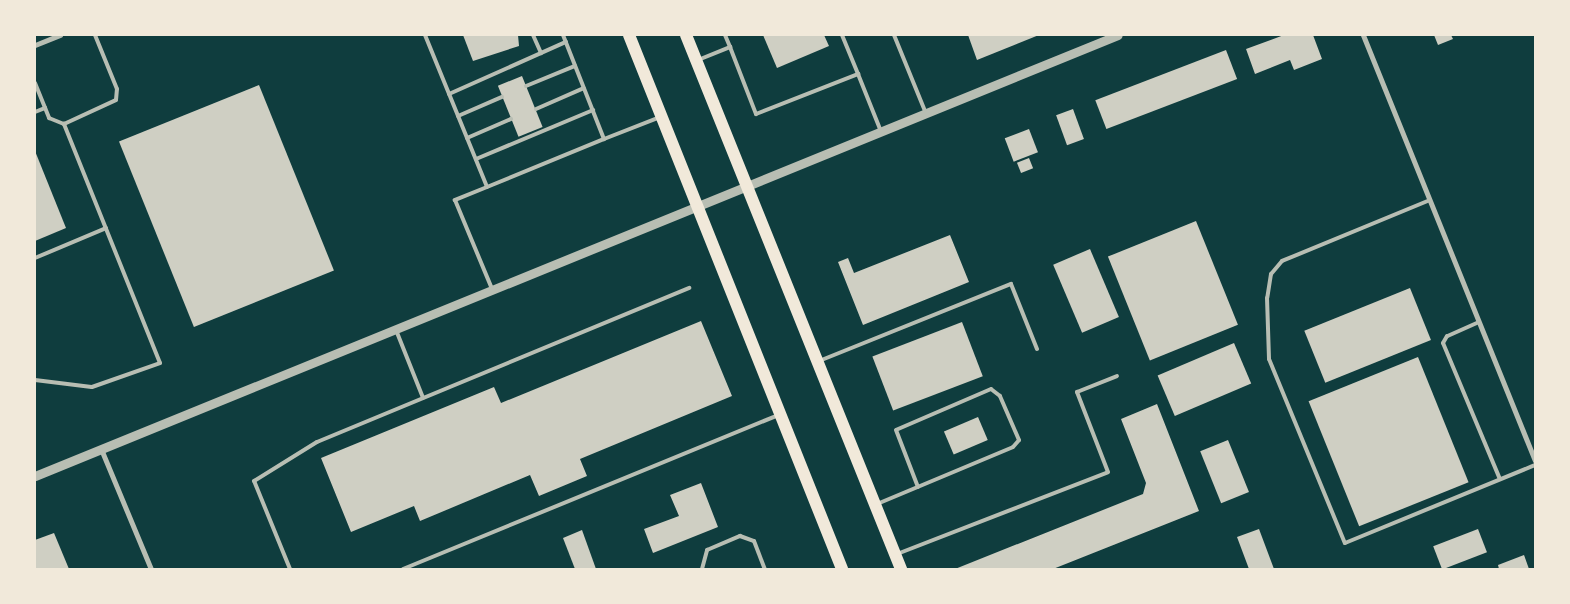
<!DOCTYPE html>
<style>
body{margin:0}
#map{position:relative;width:1570px;height:604px;overflow:hidden;background:#0f3d3e;font-family:"Asap Condensed",sans-serif}
div>[style]{position:absolute}
.building>*{inset:0;background:#cfcfc3;transform-origin:0 0}
.service>*{height:4px;margin:-2px;padding:0 2px;transform-origin:2px;border-radius:2px;background:#b8beb3}
.minor>*{height:5px;margin:-2.5px;padding:0 2.5px;transform-origin:2.5px;border-radius:2.5px;background:#b8beb3}
.tertiary>*{height:9px;margin:-4.5px;padding:0 4.5px;transform-origin:4.5px;border-radius:4.5px;background:#b8beb3}
.primary>*{height:12px;margin:-6px;padding:0 6px;transform-origin:6px;border-radius:6px;background:#f1e9da}
span{translate:-50% -50%;white-space:nowrap;text-align:center;line-height:1.15;-webkit-text-stroke:4px #f1e9da;paint-order:stroke}
.frame{position:absolute;inset:0;border:36px solid #f1e9da;pointer-events:none}
</style>
<div id="map">
<div class="building">
<i style="clip-path:polygon(463px 35px,518px 35px,519px 46px,473px 61px)"></i>
<i style="clip-path:polygon(763px 35px,824px 35px,829px 46px,777px 68px)"></i>
<i style="clip-path:polygon(968px 35px,1039px 35px,977px 60px)"></i>
<i style="clip-path:polygon(1284px 35px,1313px 35px,1322px 59px,1294px 70px,1290px 60px,1255px 74px,1246px 49px)"></i>
<i style="clip-path:polygon(1434px 35px,1451px 35px,1453px 39px,1438px 45px)"></i>
<i style="left:1226px;top:50px;width:31px;height:140px;rotate:69deg"></i>
<i style="left:522px;top:76px;width:55px;height:26px;rotate:68deg"></i>
<i style="left:259px;top:85px;width:200px;height:151px;rotate:68deg"></i>
<i style="left:1073px;top:109px;width:32px;height:18px;rotate:70deg"></i>
<i style="left:1029px;top:129px;width:25px;height:26px;rotate:69deg"></i>
<i style="clip-path:polygon(35px 151px,66px 228px,35px 241px)"></i>
<i style="left:1029px;top:158px;width:11px;height:13px;rotate:68deg"></i>
<i style="left:1196px;top:221px;width:112px;height:95px;rotate:68deg"></i>
<i style="clip-path:polygon(950px 235px,969px 282px,863px 325px,838px 262px,848px 258px,854px 273px)"></i>
<i style="left:1090px;top:249px;width:74px;height:40px;rotate:67deg"></i>
<i style="left:1410px;top:288px;width:56px;height:114px;rotate:68deg"></i>
<i style="clip-path:polygon(701px 321px,732px 396px,580px 459px,587px 476px,539px 496px,530px 475px,420px 521px,414px 506px,351px 532px,321px 458px,494px 387px,501px 403px)"></i>
<i style="left:962px;top:322px;width:58px;height:96px;rotate:69deg"></i>
<i style="left:1234px;top:343px;width:44px;height:83px;rotate:67deg"></i>
<i style="left:1418px;top:357px;width:135px;height:118px;rotate:68deg"></i>
<i style="clip-path:polygon(1157px 404px,1199px 511px,1053px 569px,955px 569px,1143px 494px,1146px 483px,1121px 419px)"></i>
<i style="left:978px;top:417px;width:25px;height:37px;rotate:67deg"></i>
<i style="left:1228px;top:440px;width:56px;height:30px;rotate:68deg"></i>
<i style="clip-path:polygon(701px 483px,718px 527px,653px 553px,644px 529px,679px 516px,670px 495px)"></i>
<i style="clip-path:polygon(1259px 529px,1274px 569px,1249px 569px,1237px 537px)"></i>
<i style="left:1478px;top:529px;width:25px;height:48px;rotate:69deg"></i>
<i style="clip-path:polygon(582px 530px,596px 569px,575px 569px,563px 538px)"></i>
<i style="clip-path:polygon(54px 533px,69px 569px,35px 569px,35px 540px)"></i>
<i style="clip-path:polygon(1524px 555px,1529px 569px,1499px 569px,1498px 565px)"></i>
</div>
<div class="service">
<i style="left:425px;top:35px;width:164px;rotate:67.8deg"></i>
<i style="left:487px;top:187px;width:126px;rotate:-22.3deg"></i>
<i style="left:533px;top:35px;width:20px;rotate:66deg"></i>
<i style="left:563px;top:35px;width:112px;rotate:68.5deg"></i>
<i style="left:604px;top:139px;width:58px;rotate:-21.3deg"></i>
<i style="left:725px;top:35px;width:13px;rotate:67deg"></i>
<i style="left:842px;top:35px;width:42px;rotate:67.7deg"></i>
<i style="left:894px;top:35px;width:82px;rotate:67.8deg"></i>
<i style="left:698px;top:60px;width:35px;rotate:-22deg"></i>
<i style="left:730px;top:47px;width:72px;rotate:68.8deg"></i>
<i style="left:756px;top:114px;width:110px;rotate:-21.4deg"></i>
<i style="left:858px;top:74px;width:59px;rotate:68.2deg"></i>
<i style="left:35px;top:83px;width:38px;rotate:68deg"></i>
<i style="left:49px;top:118px;width:16px;rotate:22deg"></i>
<i style="left:64px;top:124px;width:57px;rotate:-24.8deg"></i>
<i style="left:116px;top:100px;width:11px;rotate:-85deg"></i>
<i style="left:117px;top:89px;width:58px;rotate:-112.2deg"></i>
<i style="left:526px;top:86px;width:53px;rotate:-22.2deg"></i>
<i style="left:449px;top:94px;width:128px;rotate:-24deg"></i>
<i style="left:536px;top:109px;width:52px;rotate:-23.6deg"></i>
<i style="left:35px;top:112px;width:11px;rotate:-22deg"></i>
<i style="left:458px;top:116px;width:48px;rotate:-23.4deg"></i>
<i style="left:467px;top:138px;width:48px;rotate:-23.4deg"></i>
<i style="left:476px;top:159px;width:127px;rotate:-22.7deg"></i>
<i style="left:487px;top:187px;width:35px;rotate:158deg"></i>
<i style="left:455px;top:200px;width:96px;rotate:67.4deg"></i>
<i style="left:1430px;top:200px;width:160px;rotate:157.6deg"></i>
<i style="left:1282px;top:261px;width:17px;rotate:130deg"></i>
<i style="left:1271px;top:274px;width:24px;rotate:99deg"></i>
<i style="left:1267px;top:298px;width:61px;rotate:88.1deg"></i>
<i style="left:1269px;top:359px;width:199px;rotate:67.6deg"></i>
<i style="left:1345px;top:543px;width:205px;rotate:-22.3deg"></i>
<i style="left:35px;top:258px;width:77px;rotate:-22.9deg"></i>
<i style="left:1479px;top:322px;width:35px;rotate:156deg"></i>
<i style="left:1447px;top:336px;width:8px;rotate:120deg"></i>
<i style="left:1443px;top:343px;width:147px;rotate:67.3deg"></i>
<i style="left:396px;top:330px;width:73px;rotate:68.3deg"></i>
<i style="left:819px;top:361px;width:207px;rotate:-21.9deg"></i>
<i style="left:1011px;top:284px;width:70px;rotate:68.2deg"></i>
<i style="left:35px;top:380px;width:57px;rotate:7deg"></i>
<i style="left:92px;top:387px;width:72px;rotate:-19.4deg"></i>
<i style="left:160px;top:363px;width:258px;rotate:-111.9deg"></i>
<i style="left:877px;top:504px;width:147px;rotate:-22.7deg"></i>
<i style="left:1013px;top:447px;width:9px;rotate:-49deg"></i>
<i style="left:1019px;top:440px;width:48px;rotate:-113.4deg"></i>
<i style="left:1000px;top:396px;width:11px;rotate:-142deg"></i>
<i style="left:991px;top:389px;width:103px;rotate:156.7deg"></i>
<i style="left:896px;top:430px;width:61px;rotate:68.9deg"></i>
<i style="left:897px;top:554px;width:226px;rotate:-21.2deg"></i>
<i style="left:1108px;top:472px;width:86px;rotate:-111.2deg"></i>
<i style="left:1077px;top:392px;width:43px;rotate:-21.8deg"></i>
<i style="left:290px;top:569px;width:95px;rotate:-112.2deg"></i>
<i style="left:254px;top:481px;width:74px;rotate:-31.8deg"></i>
<i style="left:317px;top:442px;width:403px;rotate:-22.5deg"></i>
<i style="left:403px;top:569px;width:405px;rotate:-22.3deg"></i>
<i style="left:702px;top:569px;width:20px;rotate:-75deg"></i>
<i style="left:707px;top:550px;width:36px;rotate:-23deg"></i>
<i style="left:740px;top:536px;width:15px;rotate:20deg"></i>
<i style="left:754px;top:541px;width:30px;rotate:69deg"></i>
</div>
<div class="minor">
<i style="left:1363px;top:35px;width:459px;rotate:68deg"></i>
<i style="left:35px;top:45px;width:27px;rotate:-22deg"></i>
<i style="left:101px;top:449px;width:130px;rotate:67.4deg"></i>
</div>
<div class="tertiary">
<i style="left:35px;top:476px;width:1169px;rotate:-22.16deg"></i>
</div>
<div class="primary">
<i style="left:629px;top:35px;width:575px;rotate:68.25deg"></i>
<i style="left:686px;top:35px;width:576px;rotate:68.07deg"></i>
</div>
<div class="frame"></div>
</div>
